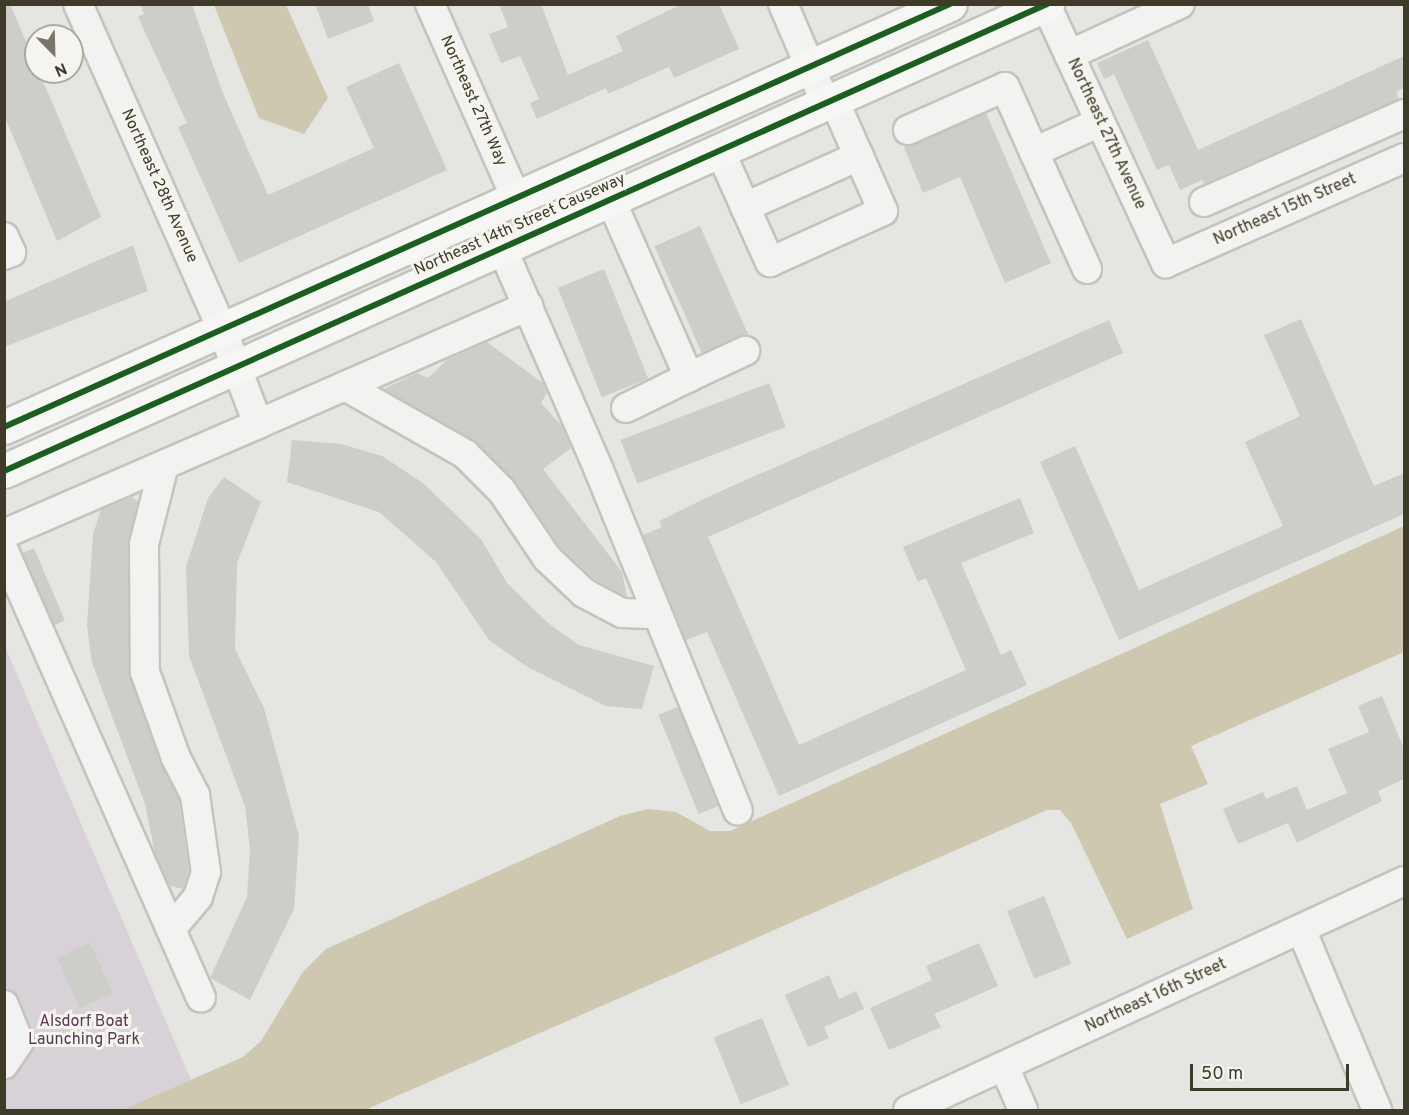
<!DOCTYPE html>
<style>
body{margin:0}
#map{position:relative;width:1409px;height:1115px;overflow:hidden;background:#e5e5e1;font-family:Overpass,sans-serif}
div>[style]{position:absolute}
.green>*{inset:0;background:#d9d1d8}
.water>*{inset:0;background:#cfc8b1}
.building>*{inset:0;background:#cdcdc9;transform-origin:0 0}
.roads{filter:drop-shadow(2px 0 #c3c3bf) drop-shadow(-2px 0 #c3c3bf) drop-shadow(0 2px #c3c3bf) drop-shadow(0 -2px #c3c3bf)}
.minor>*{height:28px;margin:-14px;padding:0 14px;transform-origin:14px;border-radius:14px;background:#f2f2f0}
.major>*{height:33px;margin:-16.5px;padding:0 16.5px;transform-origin:16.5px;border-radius:16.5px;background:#f6f6f5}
.cycleway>*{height:6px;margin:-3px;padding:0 3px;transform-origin:3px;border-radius:3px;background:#1b5e20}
span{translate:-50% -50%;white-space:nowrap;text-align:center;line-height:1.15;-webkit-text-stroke:6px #f5f4ee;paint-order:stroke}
.street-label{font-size:16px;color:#3e3b29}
.park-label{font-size:16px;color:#583757}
.frame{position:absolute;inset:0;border:6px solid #3e3b29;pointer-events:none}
.north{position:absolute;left:24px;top:24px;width:60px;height:60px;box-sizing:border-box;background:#f5f4ee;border:2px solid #acaa9f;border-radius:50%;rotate:157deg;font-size:16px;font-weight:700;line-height:24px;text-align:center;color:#3e3b29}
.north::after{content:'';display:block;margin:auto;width:21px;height:27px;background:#787669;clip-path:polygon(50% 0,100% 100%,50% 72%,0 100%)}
.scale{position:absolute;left:1190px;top:1064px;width:159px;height:27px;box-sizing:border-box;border:3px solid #3e3b29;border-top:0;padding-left:8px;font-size:18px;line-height:21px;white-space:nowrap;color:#3e3b29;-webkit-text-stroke:4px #f5f4ee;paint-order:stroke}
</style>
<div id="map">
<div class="green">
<i style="clip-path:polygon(4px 644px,191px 1080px,122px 1110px,5px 1110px)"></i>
</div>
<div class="water">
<i style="clip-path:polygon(214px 5px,286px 5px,328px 98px,304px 134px,259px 118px)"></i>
<i style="clip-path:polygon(1404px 526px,1404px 652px,1191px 746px,1208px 784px,1160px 804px,1193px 909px,1127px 939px,1071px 823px,1060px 810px,1047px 810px,365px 1110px,122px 1110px,243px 1057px,261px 1041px,303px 972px,326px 949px,620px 816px,648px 809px,676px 812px,710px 831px,730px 831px)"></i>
</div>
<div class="building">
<i style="clip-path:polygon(4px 4px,10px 4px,101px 217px,57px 241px,4px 115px)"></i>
<i style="clip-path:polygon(140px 4px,192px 4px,222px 91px,268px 195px,374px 148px,346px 87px,399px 63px,447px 170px,239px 263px,178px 127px,187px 123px,138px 17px,144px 14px)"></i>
<i style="clip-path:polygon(315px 4px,368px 4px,374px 21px,328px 39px)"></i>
<i style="clip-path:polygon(499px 4px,541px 4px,568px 75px,623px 51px,616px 36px,682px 4px,719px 4px,739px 49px,674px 78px,669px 67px,608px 94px,606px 88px,537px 119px,530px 103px,539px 99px,520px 56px,501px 63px,489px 34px,508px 27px)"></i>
<i style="clip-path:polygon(1148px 40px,1198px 150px,1404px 56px,1404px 88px,1396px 92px,1399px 99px,1204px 184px,1202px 180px,1180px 190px,1169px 165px,1157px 170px,1114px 74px,1104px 79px,1097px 63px)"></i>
<i style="clip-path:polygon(986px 113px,1051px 263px,1005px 283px,960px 177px,923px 193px,904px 147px)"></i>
<i style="left:700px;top:226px;width:119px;height:50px;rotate:66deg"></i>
<i style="clip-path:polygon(133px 245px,148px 291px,4px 347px,4px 302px)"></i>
<i style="left:604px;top:269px;width:118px;height:50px;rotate:68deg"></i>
<i style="clip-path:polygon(1301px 319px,1374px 486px,1404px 473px,1404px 514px,1119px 640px,1040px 462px,1075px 446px,1139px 590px,1283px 526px,1245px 442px,1300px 416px,1264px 335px)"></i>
<i style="clip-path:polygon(1109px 320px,1123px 353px,708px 537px,799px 745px,966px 670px,926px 578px,918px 582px,903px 547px,1020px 498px,1034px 533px,961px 563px,1001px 655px,1011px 650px,1027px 685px,779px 796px,707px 632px,686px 640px,643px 535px,662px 527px,659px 521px,712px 495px)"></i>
<i style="clip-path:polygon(487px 342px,543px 383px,547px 393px,541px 403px,562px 426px,571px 448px,543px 469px,622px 572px,627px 597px,594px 579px,560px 547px,516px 482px,476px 442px,384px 389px,417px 373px,428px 378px,447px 360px)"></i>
<i style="left:769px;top:383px;width:47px;height:159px;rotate:69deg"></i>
<i style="clip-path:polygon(292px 440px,341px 444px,382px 456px,423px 483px,481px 539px,507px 583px,549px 624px,579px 645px,654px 666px,642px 709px,606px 706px,526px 666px,489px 640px,436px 562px,379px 512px,287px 482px)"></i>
<i style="clip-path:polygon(224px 477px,261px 502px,237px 563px,235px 649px,264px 708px,299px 836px,294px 909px,250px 1000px,210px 978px,247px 897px,250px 849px,245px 806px,189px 656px,186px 567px,208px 498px)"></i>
<i style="clip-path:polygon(132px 497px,138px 501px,128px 544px,129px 673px,161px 764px,179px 800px,189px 871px,183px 889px,170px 886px,155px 853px,145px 804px,92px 663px,87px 626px,93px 534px,101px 510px)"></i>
<i style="left:34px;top:548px;width:79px;height:12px;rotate:67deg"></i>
<i style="clip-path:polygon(1382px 696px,1404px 749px,1404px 779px,1378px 791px,1382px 801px,1297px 843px,1288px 823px,1238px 844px,1223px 809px,1263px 792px,1266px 799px,1297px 786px,1307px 810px,1347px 793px,1328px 749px,1369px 732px,1358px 706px)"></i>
<i style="left:678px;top:707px;width:107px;height:21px;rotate:68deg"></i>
<i style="left:1044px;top:896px;width:73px;height:40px;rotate:68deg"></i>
<i style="left:90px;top:943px;width:55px;height:36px;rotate:66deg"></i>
<i style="clip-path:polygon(979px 943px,998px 986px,934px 1014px,941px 1027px,889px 1050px,870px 1008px,932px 980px,926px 966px)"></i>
<i style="clip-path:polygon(829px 975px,839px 999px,856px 991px,864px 1009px,824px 1027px,829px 1038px,808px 1047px,785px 995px)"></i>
<i style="left:762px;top:1018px;width:72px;height:52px;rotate:68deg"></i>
</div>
<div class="roads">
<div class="minor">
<i style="left:430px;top:4px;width:212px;rotate:66.1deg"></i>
<i style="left:783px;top:4px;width:109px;rotate:66.7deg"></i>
<i style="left:1046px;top:5px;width:285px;rotate:65.1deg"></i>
<i style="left:1166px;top:263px;width:260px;rotate:-23.8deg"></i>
<i style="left:1069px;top:55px;width:122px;rotate:-24.7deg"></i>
<i style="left:908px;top:130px;width:106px;rotate:-23.9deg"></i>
<i style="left:1005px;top:87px;width:71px;rotate:66deg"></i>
<i style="left:720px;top:151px;width:122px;rotate:65.8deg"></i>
<i style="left:770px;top:262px;width:124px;rotate:-24.3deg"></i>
<i style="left:883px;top:211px;width:121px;rotate:-113.8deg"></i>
<i style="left:610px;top:198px;width:196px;rotate:66.2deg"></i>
<i style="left:689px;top:377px;width:62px;rotate:-24.9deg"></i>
<i style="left:1204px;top:202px;width:219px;rotate:-23.7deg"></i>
<i style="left:745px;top:207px;width:125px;rotate:-24.1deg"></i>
<i style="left:4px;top:237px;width:17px;rotate:65deg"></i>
<i style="left:11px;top:252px;width:8px;rotate:157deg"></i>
<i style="left:502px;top:248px;width:240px;rotate:66.4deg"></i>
<i style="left:598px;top:468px;width:370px;rotate:67.8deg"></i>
<i style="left:1087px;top:269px;width:128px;rotate:-114.4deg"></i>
<i style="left:1034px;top:152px;width:72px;rotate:-24.4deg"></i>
<i style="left:345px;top:386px;width:138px;rotate:29.5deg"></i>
<i style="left:465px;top:454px;width:52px;rotate:45deg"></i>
<i style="left:502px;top:491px;width:81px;rotate:56.1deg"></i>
<i style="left:547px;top:558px;width:51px;rotate:43.4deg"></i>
<i style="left:584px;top:593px;width:43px;rotate:27.8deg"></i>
<i style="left:622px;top:613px;width:35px;rotate:2deg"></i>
<i style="left:626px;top:408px;width:70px;rotate:-26.2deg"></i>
<i style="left:258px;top:424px;width:295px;rotate:-23.6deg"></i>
<i style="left:164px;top:465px;width:81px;rotate:104.2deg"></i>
<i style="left:144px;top:544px;width:128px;rotate:89.6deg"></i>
<i style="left:145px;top:672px;width:91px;rotate:70.2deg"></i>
<i style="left:176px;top:758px;width:42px;rotate:62.8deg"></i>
<i style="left:195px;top:795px;width:78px;rotate:81.9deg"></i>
<i style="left:206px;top:872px;width:26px;rotate:108deg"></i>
<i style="left:198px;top:897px;width:42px;rotate:130.2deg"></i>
<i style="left:4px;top:534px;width:277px;rotate:-23.4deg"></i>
<i style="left:258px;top:424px;width:102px;rotate:-110.8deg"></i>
<i style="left:222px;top:329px;width:355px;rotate:-113.9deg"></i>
<i style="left:4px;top:551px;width:488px;rotate:66.2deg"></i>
<i style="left:1301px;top:929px;width:196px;rotate:67.2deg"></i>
<i style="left:4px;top:1005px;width:40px;rotate:68deg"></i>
<i style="left:19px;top:1042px;width:27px;rotate:124deg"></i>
<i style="left:1004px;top:1066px;width:48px;rotate:66.6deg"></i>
<i style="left:908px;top:1110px;width:546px;rotate:-24.78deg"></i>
</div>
<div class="major">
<i style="left:4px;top:427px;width:1036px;rotate:-24.09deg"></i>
<i style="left:4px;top:471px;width:1143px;rotate:-24.12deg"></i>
</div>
</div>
<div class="cycleway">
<i style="left:4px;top:427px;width:1036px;rotate:-24.09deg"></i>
<i style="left:4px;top:471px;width:1143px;rotate:-24.12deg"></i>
</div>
<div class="street-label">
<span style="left:473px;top:101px;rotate:66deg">Northeast 27th Way</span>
<span style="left:1106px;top:134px;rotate:65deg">Northeast 27th Avenue</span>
<span style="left:159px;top:186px;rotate:66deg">Northeast 28th Avenue</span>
<span style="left:1285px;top:210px;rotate:-24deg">Northeast 15th Street</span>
<span style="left:520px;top:225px;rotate:-24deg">Northeast 14th Street Causeway</span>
<span style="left:1156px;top:996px;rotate:-25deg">Northeast 16th Street</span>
</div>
<div class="park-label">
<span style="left:84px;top:1031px">Alsdorf Boat<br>Launching Park</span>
</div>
<div class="frame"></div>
<div class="north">N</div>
<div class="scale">50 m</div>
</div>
